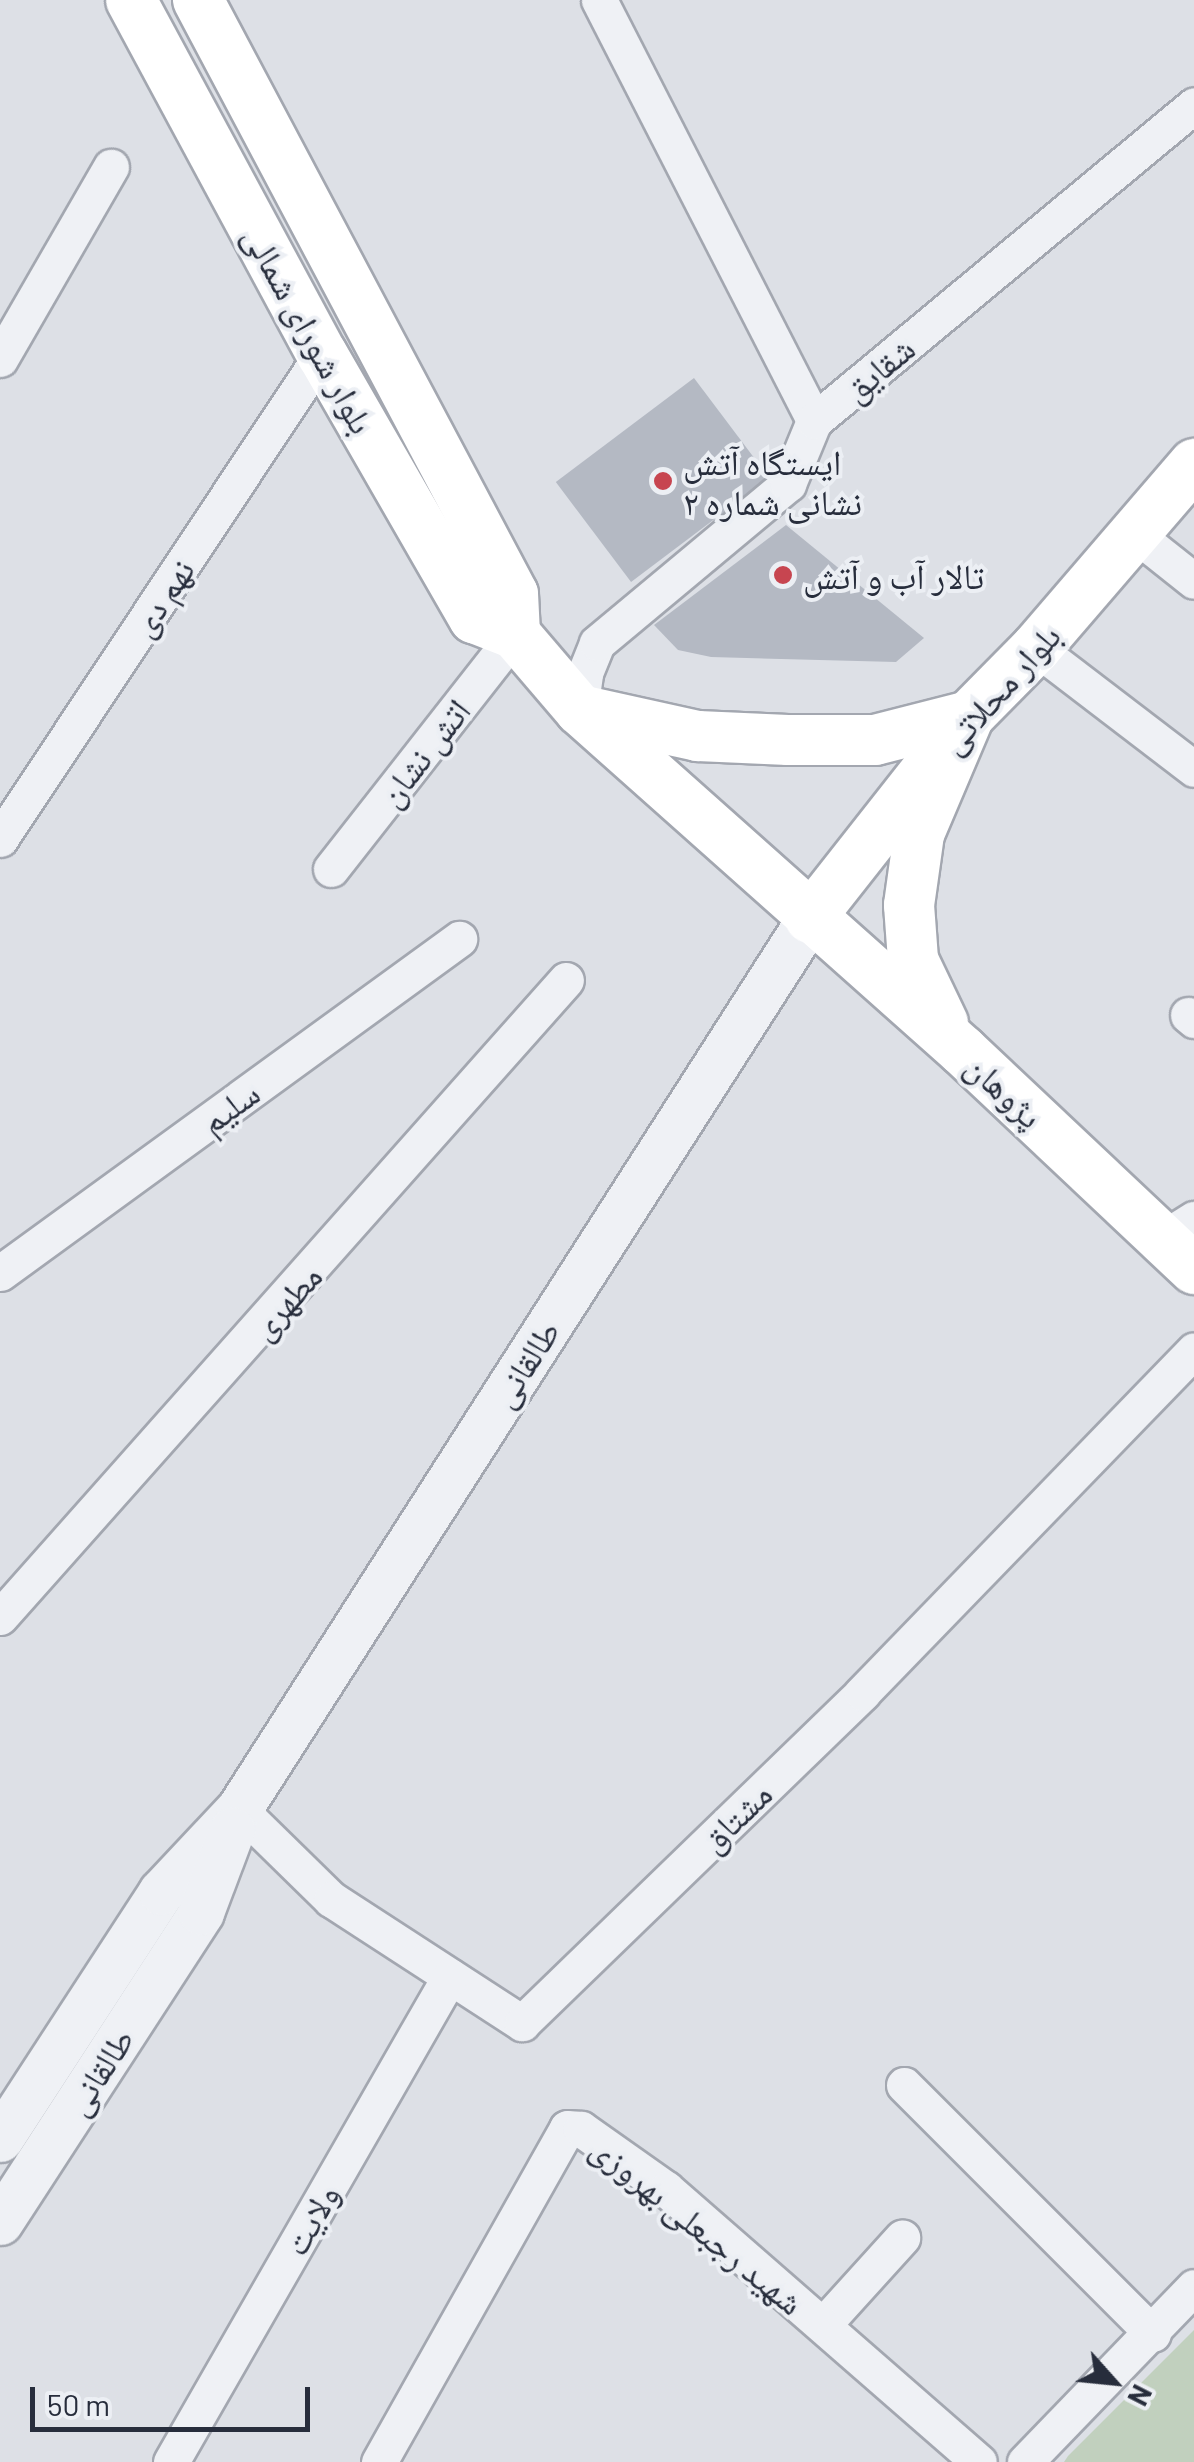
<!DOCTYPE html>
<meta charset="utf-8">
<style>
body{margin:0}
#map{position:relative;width:1194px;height:2462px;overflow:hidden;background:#dde0e6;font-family:Barlow,"Noto Naskh Arabic",sans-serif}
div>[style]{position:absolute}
.green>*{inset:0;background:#c1d0be}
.building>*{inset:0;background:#b4b9c3;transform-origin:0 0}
.roads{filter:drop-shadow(2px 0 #a3a7b0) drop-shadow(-2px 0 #a3a7b0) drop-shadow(0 2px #a3a7b0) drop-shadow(0 -2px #a3a7b0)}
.minor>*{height:35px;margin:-17.5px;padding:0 17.5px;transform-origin:17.5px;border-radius:17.5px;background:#eff1f5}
.tertiary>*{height:45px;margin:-22.5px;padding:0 22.5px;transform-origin:22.5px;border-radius:22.5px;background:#eff1f5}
.secondary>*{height:50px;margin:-25px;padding:0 25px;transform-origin:25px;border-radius:25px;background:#fff}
.dots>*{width:28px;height:28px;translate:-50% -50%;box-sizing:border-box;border:5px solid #eceff4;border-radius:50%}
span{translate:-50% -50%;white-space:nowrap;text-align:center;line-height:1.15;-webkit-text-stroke:8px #eceff4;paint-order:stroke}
.street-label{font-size:35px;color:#272d3c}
.poi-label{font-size:35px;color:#272d3c}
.left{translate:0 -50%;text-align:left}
.north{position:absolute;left:1064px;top:2332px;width:100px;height:100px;-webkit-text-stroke:8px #eceff4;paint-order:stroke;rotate:117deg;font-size:28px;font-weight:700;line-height:40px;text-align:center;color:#272d3c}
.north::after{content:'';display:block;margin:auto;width:35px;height:45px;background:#272d3c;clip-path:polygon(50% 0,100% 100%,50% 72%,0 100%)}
.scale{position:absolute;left:30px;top:2387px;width:280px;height:45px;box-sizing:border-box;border:5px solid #272d3c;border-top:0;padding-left:12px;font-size:30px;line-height:35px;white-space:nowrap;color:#272d3c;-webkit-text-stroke:8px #eceff4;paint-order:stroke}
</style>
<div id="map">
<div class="green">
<i style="clip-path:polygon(1194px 2330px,1194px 2462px,1064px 2462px,1068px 2456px)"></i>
</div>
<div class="building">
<i style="left:694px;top:378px;width:125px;height:173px;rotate:53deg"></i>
<i style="clip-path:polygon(786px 525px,924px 638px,896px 662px,711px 657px,678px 650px,654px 625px)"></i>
</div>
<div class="roads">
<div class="minor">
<i style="left:599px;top:0;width:473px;rotate:62.9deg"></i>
<i style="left:0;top:359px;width:222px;rotate:-60deg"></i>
<i style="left:1135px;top:534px;width:75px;rotate:38.5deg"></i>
<i style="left:1036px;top:648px;width:199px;rotate:37.4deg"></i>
<i style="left:580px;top:710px;width:37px;rotate:-82deg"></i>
<i style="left:585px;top:673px;width:32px;rotate:-68deg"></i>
<i style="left:597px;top:643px;width:249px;rotate:-39.8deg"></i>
<i style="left:788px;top:484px;width:68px;rotate:-67.6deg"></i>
<i style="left:814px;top:421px;width:494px;rotate:-39.7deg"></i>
<i style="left:0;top:839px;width:582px;rotate:-56.42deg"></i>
<i style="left:331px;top:869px;width:298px;rotate:-51.9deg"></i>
<i style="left:1188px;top:1015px;width:8px;rotate:40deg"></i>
<i style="left:1165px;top:1237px;width:34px;rotate:-32deg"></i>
<i style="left:0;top:1273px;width:568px;rotate:-36.04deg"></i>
<i style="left:0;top:1617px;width:852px;rotate:-48.38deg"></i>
<i style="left:239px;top:1809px;width:129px;rotate:44.4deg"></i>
<i style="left:331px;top:1899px;width:228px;rotate:33deg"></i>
<i style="left:522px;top:2023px;width:474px;rotate:-44.1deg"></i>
<i style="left:862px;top:1693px;width:477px;rotate:-45.9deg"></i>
<i style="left:904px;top:2085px;width:352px;rotate:45deg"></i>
<i style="left:823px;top:2325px;width:118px;rotate:-47.8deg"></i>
<i style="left:171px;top:2462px;width:560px;rotate:-60.14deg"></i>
<i style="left:379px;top:2462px;width:383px;rotate:-60.6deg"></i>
<i style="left:567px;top:2128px;width:14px;rotate:4deg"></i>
<i style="left:581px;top:2129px;width:104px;rotate:35.2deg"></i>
<i style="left:666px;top:2189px;width:415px;rotate:41.1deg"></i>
<i style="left:1025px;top:2462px;width:243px;rotate:-46deg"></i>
</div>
<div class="tertiary">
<i style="left:0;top:2139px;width:295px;rotate:-56.9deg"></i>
<i style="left:161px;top:1892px;width:114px;rotate:-46.8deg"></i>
<i style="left:239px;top:1809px;width:1058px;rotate:-57.35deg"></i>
<i style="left:0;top:2222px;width:369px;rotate:-57deg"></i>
<i style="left:201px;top:1912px;width:88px;rotate:-69.3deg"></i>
</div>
<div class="secondary">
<i style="left:131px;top:0;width:402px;rotate:61.7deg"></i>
<i style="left:322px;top:354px;width:305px;rotate:60.1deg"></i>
<i style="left:474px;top:618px;width:44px;rotate:21.3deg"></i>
<i style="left:515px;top:634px;width:100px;rotate:49.5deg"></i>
<i style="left:580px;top:710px;width:513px;rotate:41.68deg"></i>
<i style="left:963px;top:1051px;width:318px;rotate:43.3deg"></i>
<i style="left:198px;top:0;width:672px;rotate:62.06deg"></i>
<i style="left:513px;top:594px;width:40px;rotate:87.1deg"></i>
<i style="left:584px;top:711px;width:117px;rotate:12.4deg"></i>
<i style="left:698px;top:736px;width:90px;rotate:2.5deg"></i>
<i style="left:788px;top:740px;width:87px"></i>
<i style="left:875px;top:740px;width:97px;rotate:-14.3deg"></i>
<i style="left:969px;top:716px;width:128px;rotate:113deg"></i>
<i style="left:919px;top:834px;width:72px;rotate:98deg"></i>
<i style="left:909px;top:905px;width:55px;rotate:85.8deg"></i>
<i style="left:913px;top:960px;width:70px;rotate:64.5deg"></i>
<i style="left:810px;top:918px;width:257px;rotate:-51.8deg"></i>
<i style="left:969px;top:716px;width:95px;rotate:-45.4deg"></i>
<i style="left:1036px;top:648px;width:243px;rotate:-49.3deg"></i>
</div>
</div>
<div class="dots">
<i style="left:663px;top:481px;background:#c74550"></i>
<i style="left:783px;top:575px;background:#c74550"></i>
</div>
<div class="street-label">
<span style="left:310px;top:329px;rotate:61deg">بلوار شورای شمالی</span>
<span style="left:878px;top:368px;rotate:-40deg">شقایق</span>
<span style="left:161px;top:597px;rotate:-56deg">نهم دی</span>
<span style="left:999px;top:688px;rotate:-48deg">بلوار محلاتی</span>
<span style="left:423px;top:752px;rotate:-52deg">اتش نشان</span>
<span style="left:1005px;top:1090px;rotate:43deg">پژوهان</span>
<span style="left:229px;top:1106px;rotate:-36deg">سلیم</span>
<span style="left:285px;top:1301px;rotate:-48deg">مطهری</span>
<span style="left:524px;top:1363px;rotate:-57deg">طالقانی</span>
<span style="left:735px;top:1816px;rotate:-44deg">مشتاق</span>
<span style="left:98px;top:2071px;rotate:-57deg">طالقانی</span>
<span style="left:310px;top:2219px;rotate:-60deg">ولایت</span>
<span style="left:698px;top:2224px;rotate:39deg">شهید رجبعلی بهروزی</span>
</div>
<div class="poi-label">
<span class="left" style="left:683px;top:481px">ایستگاه آتش<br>نشانی شماره ۲</span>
<span class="left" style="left:803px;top:575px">تالار آب و آتش</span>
</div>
<div class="north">N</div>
<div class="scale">50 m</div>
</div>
